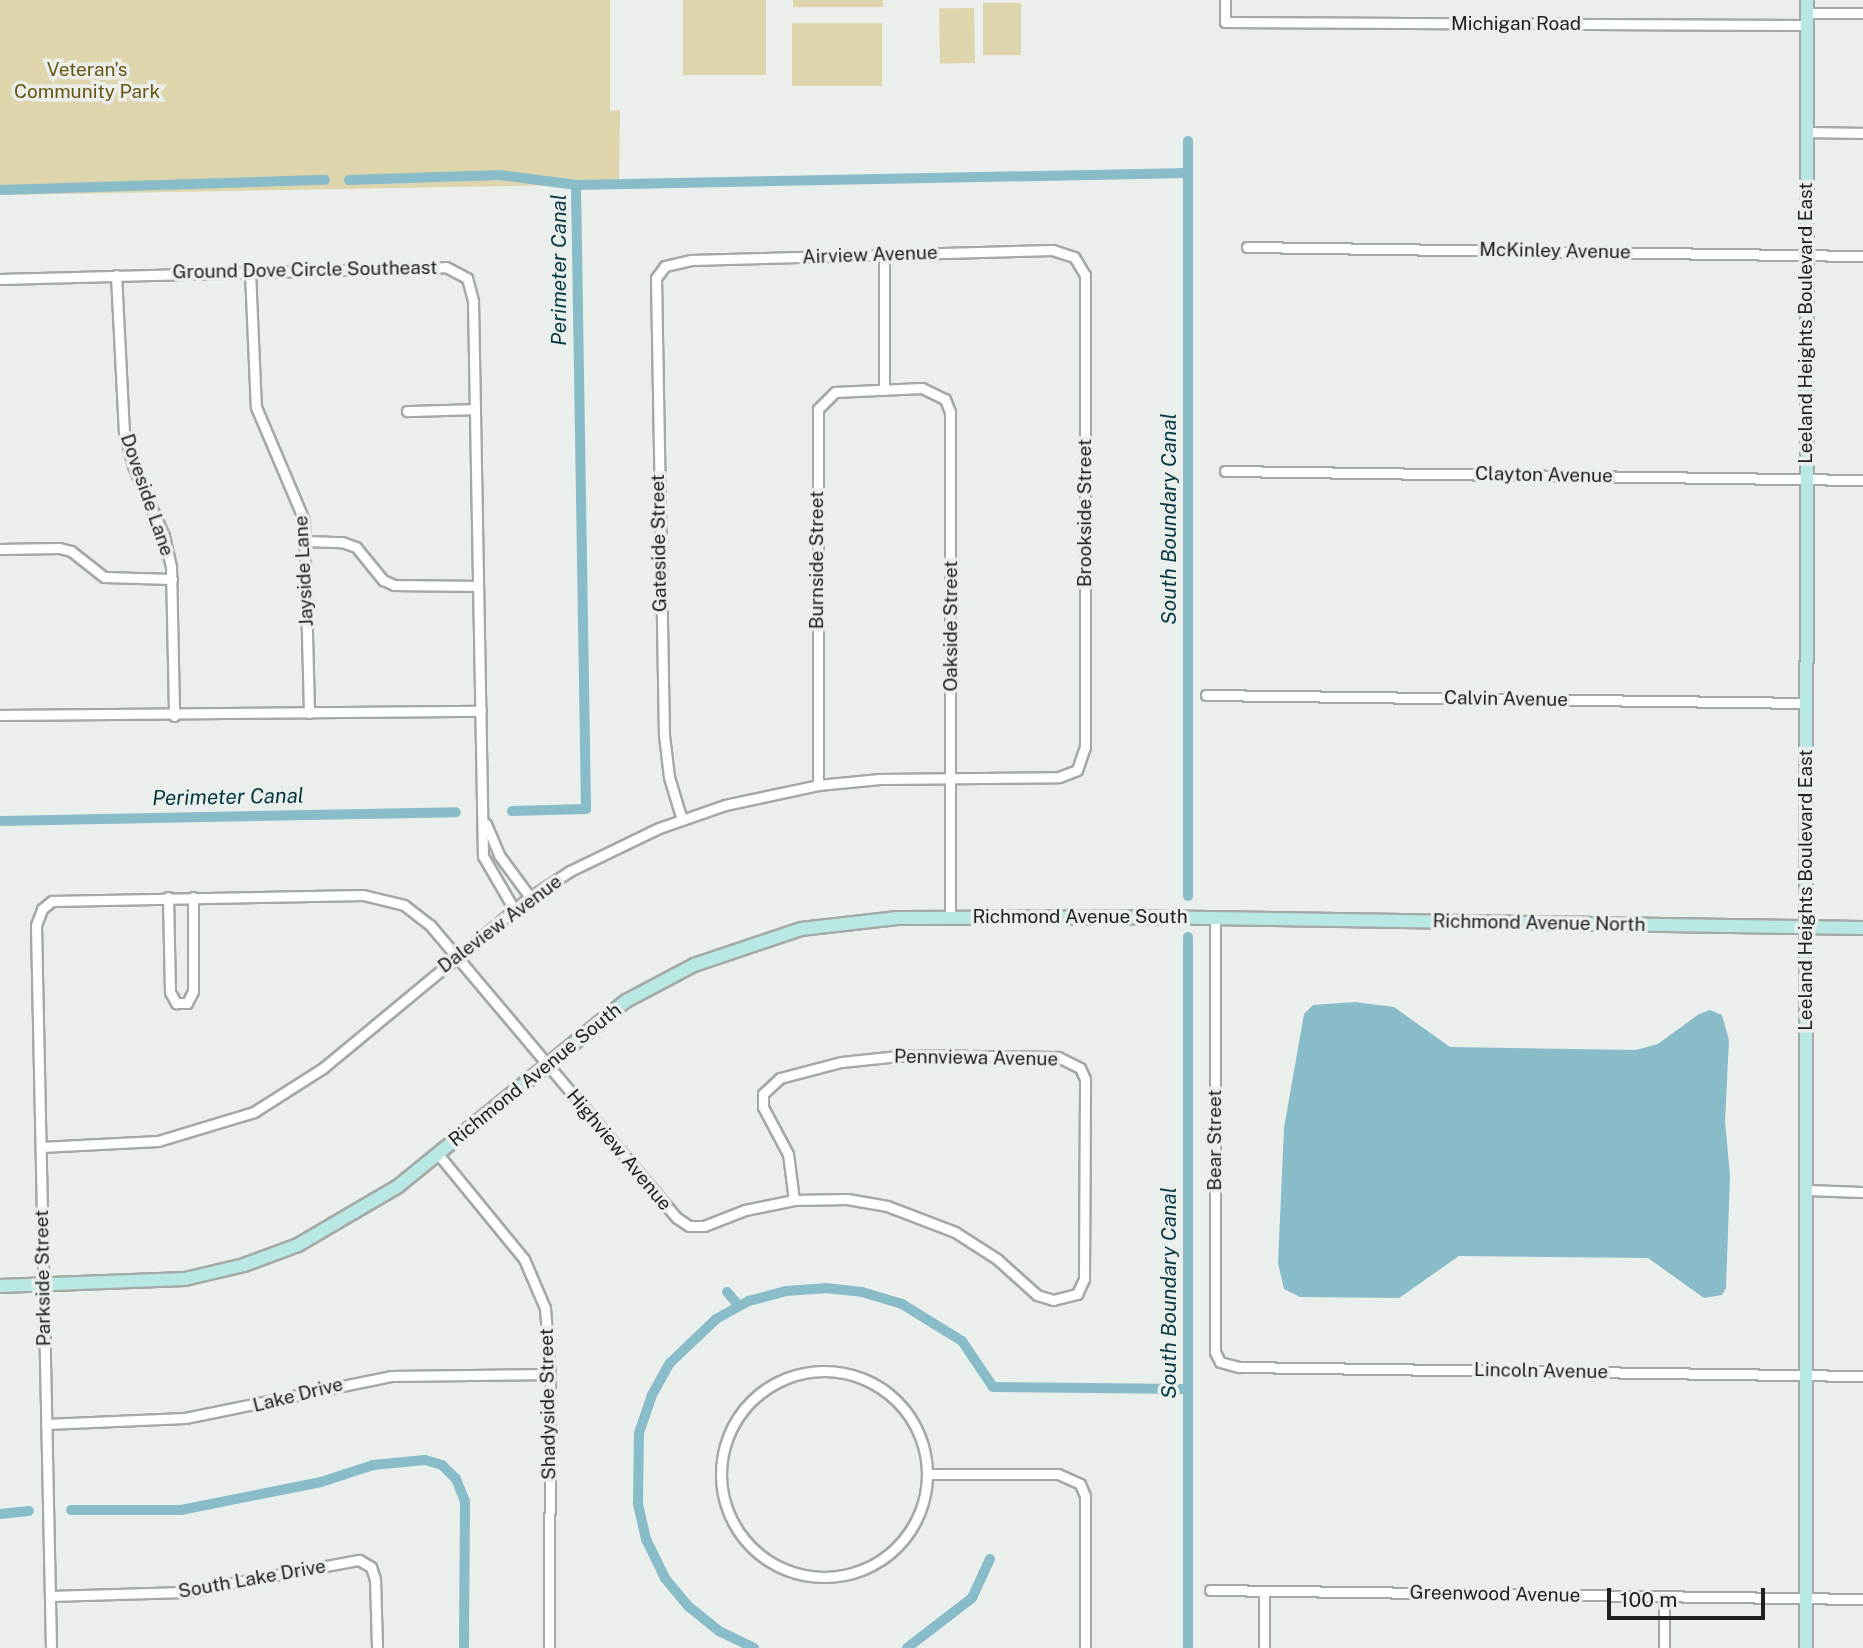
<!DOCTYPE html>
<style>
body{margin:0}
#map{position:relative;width:1863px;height:1648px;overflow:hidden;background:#eaefec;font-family:"Public Sans",sans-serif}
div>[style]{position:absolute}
.green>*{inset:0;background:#ded5ad;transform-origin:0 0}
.water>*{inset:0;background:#87bcc8}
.canal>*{height:10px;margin:-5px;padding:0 5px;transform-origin:5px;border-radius:5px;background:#87bcc8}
.roads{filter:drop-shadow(2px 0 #a5a9a6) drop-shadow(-2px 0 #a5a9a6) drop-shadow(0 2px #a5a9a6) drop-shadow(0 -2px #a5a9a6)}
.street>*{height:9px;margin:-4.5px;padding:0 4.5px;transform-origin:4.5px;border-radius:4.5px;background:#fff}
.street>.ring{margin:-4.5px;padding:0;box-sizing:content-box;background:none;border:9px solid #fff;border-radius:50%}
.secondary>*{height:12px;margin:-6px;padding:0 6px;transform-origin:6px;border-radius:6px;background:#b8e8e4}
span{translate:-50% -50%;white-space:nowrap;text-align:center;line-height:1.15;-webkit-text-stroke:7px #eaefec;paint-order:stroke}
.street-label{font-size:19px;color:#202221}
.park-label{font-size:19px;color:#66560f}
.water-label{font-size:21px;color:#053942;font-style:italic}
.scale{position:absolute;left:1607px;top:1588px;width:158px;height:32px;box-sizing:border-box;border:4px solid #202221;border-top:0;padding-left:9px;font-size:21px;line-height:24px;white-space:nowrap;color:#202221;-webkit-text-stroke:5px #eaefec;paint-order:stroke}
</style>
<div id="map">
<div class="green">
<i style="clip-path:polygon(0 0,610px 0,610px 111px,620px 110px,619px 184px,0 195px)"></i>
<i style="left:683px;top:0;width:83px;height:75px"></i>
<i style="left:793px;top:0;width:90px;height:7px"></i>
<i style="left:983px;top:3px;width:38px;height:52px"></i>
<i style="left:974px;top:8px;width:55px;height:35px;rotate:89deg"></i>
<i style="left:882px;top:23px;width:63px;height:90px;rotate:90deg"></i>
</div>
<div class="water">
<i style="clip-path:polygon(1355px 1002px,1394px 1007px,1450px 1047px,1636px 1050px,1658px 1044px,1699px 1014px,1710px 1010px,1722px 1015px,1729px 1040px,1725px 1121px,1730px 1176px,1726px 1288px,1722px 1295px,1704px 1298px,1648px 1258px,1459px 1256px,1399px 1298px,1300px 1297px,1284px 1289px,1278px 1263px,1284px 1128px,1304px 1014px,1313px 1005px)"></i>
</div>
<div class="canal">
<i style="left:349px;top:180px;width:151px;rotate:-1.9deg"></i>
<i style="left:500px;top:175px;width:77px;rotate:7.5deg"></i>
<i style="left:0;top:190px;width:325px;rotate:-1.8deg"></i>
<i style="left:512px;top:811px;width:74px;rotate:-1.5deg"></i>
<i style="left:586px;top:809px;width:624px;rotate:-90.92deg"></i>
<i style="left:576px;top:185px;width:612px;rotate:-1.12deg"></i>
<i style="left:0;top:821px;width:456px;rotate:-1.1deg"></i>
<i style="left:1188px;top:896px;width:755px;rotate:-90deg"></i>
<i style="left:1188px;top:937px;width:711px;rotate:90deg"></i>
<i style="left:727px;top:1292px;width:18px;rotate:49deg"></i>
<i style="left:71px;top:1510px;width:110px"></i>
<i style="left:181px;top:1510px;width:143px;rotate:-11.3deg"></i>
<i style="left:321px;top:1482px;width:55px;rotate:-18.1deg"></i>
<i style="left:373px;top:1465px;width:52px;rotate:-5.5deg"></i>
<i style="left:425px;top:1460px;width:18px;rotate:16deg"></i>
<i style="left:442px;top:1465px;width:20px;rotate:45deg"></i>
<i style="left:456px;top:1479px;width:24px;rotate:68deg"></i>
<i style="left:465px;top:1501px;width:147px;rotate:90.4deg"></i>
<i style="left:0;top:1514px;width:29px;rotate:-6deg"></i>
<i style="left:754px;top:1648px;width:39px;rotate:-154deg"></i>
<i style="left:719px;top:1631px;width:38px;rotate:-141deg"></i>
<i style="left:689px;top:1607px;width:38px;rotate:-130deg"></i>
<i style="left:665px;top:1578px;width:43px;rotate:-116deg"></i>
<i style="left:646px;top:1539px;width:37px;rotate:-103deg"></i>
<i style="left:638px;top:1503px;width:70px;rotate:-89.2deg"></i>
<i style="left:639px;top:1433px;width:40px;rotate:-71.1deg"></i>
<i style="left:652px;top:1395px;width:37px;rotate:-61deg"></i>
<i style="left:670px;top:1363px;width:64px;rotate:-43.7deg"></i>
<i style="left:716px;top:1319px;width:38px;rotate:-29deg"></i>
<i style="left:749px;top:1301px;width:38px;rotate:-15deg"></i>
<i style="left:786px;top:1291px;width:39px;rotate:-4deg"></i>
<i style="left:825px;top:1288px;width:37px;rotate:6deg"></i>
<i style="left:862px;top:1292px;width:42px;rotate:16.7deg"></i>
<i style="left:902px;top:1304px;width:70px;rotate:31.7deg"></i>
<i style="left:962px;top:1341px;width:55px;rotate:56deg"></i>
<i style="left:993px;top:1387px;width:195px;rotate:0.6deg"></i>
<i style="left:907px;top:1648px;width:82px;rotate:-37.6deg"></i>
<i style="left:972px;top:1598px;width:43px;rotate:-65.2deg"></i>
</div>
<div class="roads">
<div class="street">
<i style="left:1225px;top:0;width:22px;rotate:90deg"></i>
<i style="left:1225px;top:22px;width:582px;rotate:0.3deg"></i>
<i style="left:1807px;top:13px;width:56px"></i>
<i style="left:1806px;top:132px;width:57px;rotate:1deg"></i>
<i style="left:1247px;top:247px;width:616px;rotate:0.84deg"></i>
<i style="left:250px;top:272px;width:135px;rotate:87.5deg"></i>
<i style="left:256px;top:407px;width:123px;rotate:67deg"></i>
<i style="left:304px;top:520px;width:193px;rotate:88.5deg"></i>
<i style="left:116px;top:275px;width:157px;rotate:87.1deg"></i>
<i style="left:124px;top:432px;width:35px;rotate:75deg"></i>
<i style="left:133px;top:466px;width:77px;rotate:66.1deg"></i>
<i style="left:164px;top:536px;width:32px;rotate:77deg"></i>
<i style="left:171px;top:567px;width:149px;rotate:88.8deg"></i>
<i style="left:0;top:279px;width:446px;rotate:-1.5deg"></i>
<i style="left:446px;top:267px;width:24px;rotate:28deg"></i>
<i style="left:467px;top:278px;width:24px;rotate:75deg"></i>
<i style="left:473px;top:301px;width:555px;rotate:88.97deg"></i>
<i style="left:483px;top:856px;width:61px;rotate:59.7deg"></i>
<i style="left:884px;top:390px;width:135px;rotate:-90deg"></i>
<i style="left:407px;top:411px;width:67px;rotate:-1.7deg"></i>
<i style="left:1225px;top:471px;width:638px;rotate:0.81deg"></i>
<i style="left:306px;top:541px;width:36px;rotate:2deg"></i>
<i style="left:342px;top:542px;width:15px;rotate:20deg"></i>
<i style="left:356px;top:547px;width:43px;rotate:50.7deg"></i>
<i style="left:383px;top:580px;width:12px;rotate:24deg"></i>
<i style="left:394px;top:585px;width:84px;rotate:0.7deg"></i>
<i style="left:0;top:549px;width:59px;rotate:-1deg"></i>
<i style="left:59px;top:548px;width:12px;rotate:14deg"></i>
<i style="left:71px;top:551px;width:42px;rotate:38.2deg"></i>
<i style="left:104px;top:577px;width:68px;rotate:1.7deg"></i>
<i style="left:1206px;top:695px;width:600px;rotate:0.76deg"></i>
<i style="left:0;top:715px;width:481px;rotate:-0.5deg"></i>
<i style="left:818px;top:785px;width:376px;rotate:-90deg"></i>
<i style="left:818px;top:409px;width:24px;rotate:-45deg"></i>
<i style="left:835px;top:392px;width:87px;rotate:-2.6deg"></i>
<i style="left:922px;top:388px;width:25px;rotate:26deg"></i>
<i style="left:945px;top:399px;width:14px;rotate:69deg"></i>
<i style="left:950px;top:412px;width:505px;rotate:90deg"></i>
<i style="left:486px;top:824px;width:34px;rotate:67deg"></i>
<i style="left:499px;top:855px;width:52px;rotate:53.6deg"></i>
<i style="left:168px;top:897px;width:95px;rotate:88.8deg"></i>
<i style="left:170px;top:992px;width:13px;rotate:61deg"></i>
<i style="left:176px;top:1003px;width:11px"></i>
<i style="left:187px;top:1003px;width:13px;rotate:-63deg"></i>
<i style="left:193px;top:991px;width:94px;rotate:-90deg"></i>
<i style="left:1215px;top:918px;width:434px;rotate:90deg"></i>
<i style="left:1215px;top:1352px;width:11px;rotate:63deg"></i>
<i style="left:1220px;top:1362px;width:20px;rotate:15deg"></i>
<i style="left:1239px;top:1367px;width:624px;rotate:0.83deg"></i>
<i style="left:41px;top:1147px;width:117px;rotate:-2.9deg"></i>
<i style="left:158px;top:1141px;width:100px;rotate:-16.8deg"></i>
<i style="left:254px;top:1112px;width:82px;rotate:-32.5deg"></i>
<i style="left:323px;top:1068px;width:268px;rotate:-39.6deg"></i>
<i style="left:530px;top:897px;width:48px;rotate:-33deg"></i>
<i style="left:570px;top:871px;width:99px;rotate:-25.8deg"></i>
<i style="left:659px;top:828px;width:70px;rotate:-19.2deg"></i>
<i style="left:725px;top:805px;width:95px;rotate:-12.1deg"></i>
<i style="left:818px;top:785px;width:62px;rotate:-5.5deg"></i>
<i style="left:880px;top:779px;width:179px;rotate:-0.6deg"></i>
<i style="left:1059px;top:777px;width:19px;rotate:-21deg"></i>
<i style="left:1077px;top:770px;width:24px;rotate:-71deg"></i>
<i style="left:1085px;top:747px;width:472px;rotate:-90deg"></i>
<i style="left:1085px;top:275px;width:21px;rotate:-121deg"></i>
<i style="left:1074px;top:257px;width:23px;rotate:-162deg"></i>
<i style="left:1052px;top:250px;width:361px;rotate:178.4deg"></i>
<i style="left:691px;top:260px;width:27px;rotate:167deg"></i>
<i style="left:665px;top:266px;width:15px;rotate:127deg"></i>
<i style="left:656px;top:278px;width:457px;rotate:89deg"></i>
<i style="left:664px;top:735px;width:42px;rotate:83.2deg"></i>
<i style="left:669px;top:777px;width:45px;rotate:73.2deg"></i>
<i style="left:438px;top:1154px;width:136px;rotate:50.7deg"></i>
<i style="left:524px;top:1259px;width:53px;rotate:66.8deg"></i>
<i style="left:545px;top:1308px;width:66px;rotate:85.7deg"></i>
<i style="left:550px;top:1374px;width:274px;rotate:90.2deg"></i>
<i style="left:1806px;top:1190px;width:57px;rotate:2deg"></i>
<i class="ring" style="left:721px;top:1371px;width:197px;height:197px"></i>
<i style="left:46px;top:1424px;width:139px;rotate:-2.5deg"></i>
<i style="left:185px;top:1418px;width:210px;rotate:-11.5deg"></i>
<i style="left:391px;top:1376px;width:159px;rotate:-0.7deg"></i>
<i style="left:927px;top:1474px;width:131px"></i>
<i style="left:1058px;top:1474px;width:24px;rotate:24deg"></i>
<i style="left:1080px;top:1484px;width:13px;rotate:67deg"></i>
<i style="left:1085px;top:1496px;width:152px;rotate:90deg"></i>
<i style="left:1210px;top:1590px;width:653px;rotate:0.79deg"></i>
<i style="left:50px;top:1596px;width:134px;rotate:-1.7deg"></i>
<i style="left:184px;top:1592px;width:178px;rotate:-10.4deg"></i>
<i style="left:359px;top:1560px;width:14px;rotate:30deg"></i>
<i style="left:371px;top:1567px;width:13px;rotate:72deg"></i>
<i style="left:375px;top:1579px;width:69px;rotate:88.3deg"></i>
<i style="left:51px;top:1648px;width:723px;rotate:-91.19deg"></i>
<i style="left:36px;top:925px;width:17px;rotate:-69deg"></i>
<i style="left:42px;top:909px;width:13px;rotate:-39deg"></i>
<i style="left:52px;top:901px;width:311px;rotate:-1.1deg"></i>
<i style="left:363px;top:895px;width:42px;rotate:13.7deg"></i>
<i style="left:404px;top:905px;width:33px;rotate:38deg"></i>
<i style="left:430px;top:925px;width:383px;rotate:49.9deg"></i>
<i style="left:677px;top:1218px;width:14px;rotate:34deg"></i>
<i style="left:689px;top:1226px;width:15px"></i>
<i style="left:704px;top:1226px;width:44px;rotate:-21.3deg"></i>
<i style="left:745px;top:1210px;width:50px;rotate:-11.5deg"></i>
<i style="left:794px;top:1200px;width:53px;rotate:-1.1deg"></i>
<i style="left:847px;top:1199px;width:41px;rotate:9.9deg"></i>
<i style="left:887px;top:1206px;width:73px;rotate:20.9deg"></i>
<i style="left:955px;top:1232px;width:50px;rotate:32.7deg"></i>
<i style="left:997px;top:1259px;width:54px;rotate:42deg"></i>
<i style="left:1037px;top:1295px;width:17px;rotate:17deg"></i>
<i style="left:1053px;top:1300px;width:25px;rotate:-14deg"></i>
<i style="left:1077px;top:1294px;width:17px;rotate:-65deg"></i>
<i style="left:1084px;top:1279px;width:200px;rotate:-89.7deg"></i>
<i style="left:1085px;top:1079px;width:12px;rotate:-114deg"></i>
<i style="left:1080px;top:1068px;width:25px;rotate:-153deg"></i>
<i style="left:1058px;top:1057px;width:150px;rotate:-179.2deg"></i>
<i style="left:908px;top:1055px;width:67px;rotate:174deg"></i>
<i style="left:841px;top:1062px;width:63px;rotate:165.3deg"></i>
<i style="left:780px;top:1078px;width:23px;rotate:137deg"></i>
<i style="left:763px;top:1094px;width:13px;rotate:90deg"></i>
<i style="left:763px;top:1107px;width:53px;rotate:62deg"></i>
<i style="left:788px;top:1154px;width:46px;rotate:82.6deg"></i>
<i style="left:1264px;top:1648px;width:57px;rotate:-90deg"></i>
<i style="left:1664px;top:1648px;width:51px;rotate:-90deg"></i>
</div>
<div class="secondary">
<i style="left:0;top:1286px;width:185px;rotate:-2.2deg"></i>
<i style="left:185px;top:1279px;width:61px;rotate:-13.3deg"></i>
<i style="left:244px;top:1265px;width:58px;rotate:-20.3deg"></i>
<i style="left:298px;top:1245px;width:115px;rotate:-30.4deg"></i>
<i style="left:397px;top:1187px;width:295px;rotate:-39.1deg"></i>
<i style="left:626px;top:1001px;width:77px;rotate:-27.9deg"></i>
<i style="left:694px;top:965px;width:113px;rotate:-18.6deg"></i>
<i style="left:801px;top:929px;width:97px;rotate:-6.5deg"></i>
<i style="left:897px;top:918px;width:247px;rotate:-0.2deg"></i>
<i style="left:1144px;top:917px;width:719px;rotate:0.88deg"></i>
<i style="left:1806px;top:1648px;width:1648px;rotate:-89.97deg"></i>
</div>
</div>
<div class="street-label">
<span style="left:1516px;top:24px">Michigan Road</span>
<span style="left:1555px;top:251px;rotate:1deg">McKinley Avenue</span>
<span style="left:870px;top:255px;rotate:-2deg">Airview Avenue</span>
<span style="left:305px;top:270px;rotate:-1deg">Ground Dove Circle Southeast</span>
<span style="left:1806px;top:323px;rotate:-90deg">Leeland Heights Boulevard East</span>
<span style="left:1544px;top:475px;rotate:1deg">Clayton Avenue</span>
<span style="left:147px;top:495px;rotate:71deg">Doveside Lane</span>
<span style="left:1085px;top:513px;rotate:-90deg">Brookside Street</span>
<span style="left:659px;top:543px;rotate:-91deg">Gateside Street</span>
<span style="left:817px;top:560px;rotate:-90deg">Burnside Street</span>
<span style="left:304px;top:571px;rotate:-93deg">Jayside Lane</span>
<span style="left:951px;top:626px;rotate:-90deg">Oakside Street</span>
<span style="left:1506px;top:699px;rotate:1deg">Calvin Avenue</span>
<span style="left:1806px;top:890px;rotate:-90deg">Leeland Heights Boulevard East</span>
<span style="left:1080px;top:917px">Richmond Avenue South</span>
<span style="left:1539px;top:923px;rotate:1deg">Richmond Avenue North</span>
<span style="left:500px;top:924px;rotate:-37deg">Daleview Avenue</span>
<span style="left:976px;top:1058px;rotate:1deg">Pennviewa Avenue</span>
<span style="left:535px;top:1075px;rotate:-39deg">Richmond Avenue South</span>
<span style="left:1215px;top:1140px;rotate:-90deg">Bear Street</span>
<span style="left:619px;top:1150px;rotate:50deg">Highview Avenue</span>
<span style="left:43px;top:1278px;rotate:-91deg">Parkside Street</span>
<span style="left:1541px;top:1371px;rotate:1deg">Lincoln Avenue</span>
<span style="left:298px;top:1395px;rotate:-14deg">Lake Drive</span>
<span style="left:548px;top:1404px;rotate:-91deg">Shadyside Street</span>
<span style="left:252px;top:1579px;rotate:-10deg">South Lake Drive</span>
<span style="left:1495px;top:1594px;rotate:1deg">Greenwood Avenue</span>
</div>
<div class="park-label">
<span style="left:87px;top:81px">Veteran's<br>Community Park</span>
</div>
<div class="water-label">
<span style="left:559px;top:270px;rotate:-90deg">Perimeter Canal</span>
<span style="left:1169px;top:519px;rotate:-90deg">South Boundary Canal</span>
<span style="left:228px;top:797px;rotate:-1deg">Perimeter Canal</span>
<span style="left:1169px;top:1293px;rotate:-90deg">South Boundary Canal</span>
</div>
<div class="scale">100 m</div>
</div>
